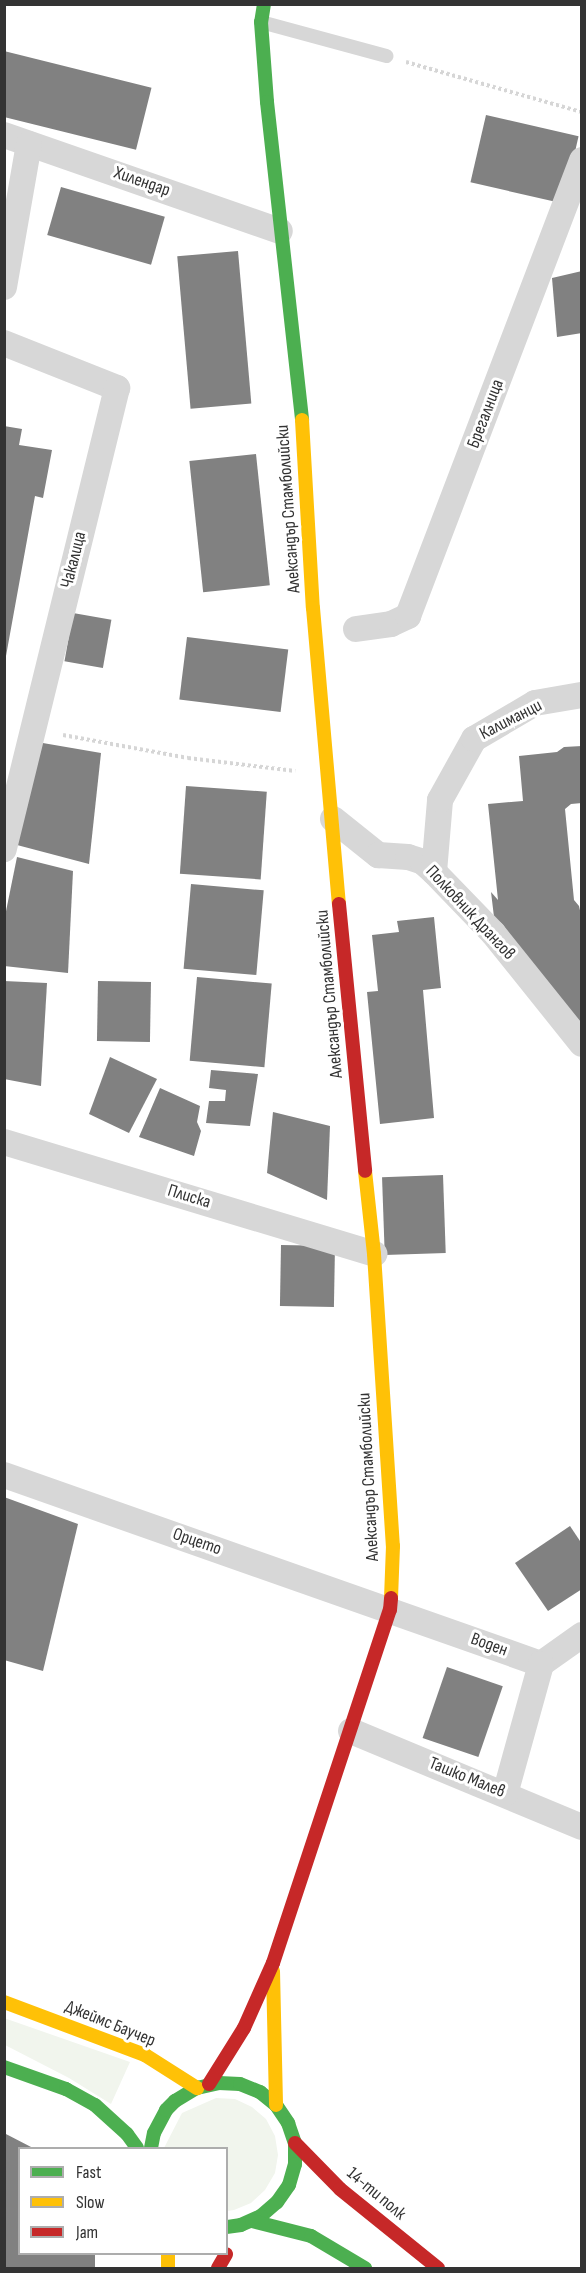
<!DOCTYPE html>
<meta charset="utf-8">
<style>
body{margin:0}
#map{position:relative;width:586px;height:2273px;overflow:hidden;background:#fff;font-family:"Sofia Sans Condensed",sans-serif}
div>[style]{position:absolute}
.green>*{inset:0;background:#f1f5ed}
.building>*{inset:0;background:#818181;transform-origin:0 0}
.path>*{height:4px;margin-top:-2px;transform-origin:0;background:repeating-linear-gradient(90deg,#d6d6d6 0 3px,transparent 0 6px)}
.lane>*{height:14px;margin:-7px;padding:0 7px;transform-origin:7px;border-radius:7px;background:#d7d7d7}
.street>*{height:26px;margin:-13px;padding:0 13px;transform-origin:13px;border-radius:13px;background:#d7d7d7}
.fast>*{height:14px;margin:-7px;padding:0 7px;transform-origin:7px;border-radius:7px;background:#4caf50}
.slow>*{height:14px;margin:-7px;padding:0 7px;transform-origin:7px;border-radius:7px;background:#ffc107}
.jam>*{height:14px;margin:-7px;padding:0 7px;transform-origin:7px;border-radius:7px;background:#c62828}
span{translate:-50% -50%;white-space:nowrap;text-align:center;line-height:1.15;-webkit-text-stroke:6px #fff;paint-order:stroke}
.street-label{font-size:18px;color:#333}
.frame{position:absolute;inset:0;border:6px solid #333;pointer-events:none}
.legend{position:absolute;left:18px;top:2147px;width:210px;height:108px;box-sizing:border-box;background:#fff;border:2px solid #adadad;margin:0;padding:8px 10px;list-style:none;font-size:18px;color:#333}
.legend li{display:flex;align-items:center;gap:12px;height:30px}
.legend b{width:30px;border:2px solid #adadad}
</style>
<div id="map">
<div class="green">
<i style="clip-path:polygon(4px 2018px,130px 2062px,111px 2104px,69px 2078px,5px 2045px)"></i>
<i style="clip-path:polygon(216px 2098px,235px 2099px,252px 2107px,266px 2119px,275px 2136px,278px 2155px,275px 2173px,265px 2190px,251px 2203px,234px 2210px,227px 2211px,226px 2148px,164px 2148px,182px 2113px)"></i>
</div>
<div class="building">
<i style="left:4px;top:51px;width:152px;height:64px;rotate:14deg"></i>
<i style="left:486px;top:115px;width:95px;height:69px;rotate:13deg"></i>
<i style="left:61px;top:187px;width:108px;height:50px;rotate:16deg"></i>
<i style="left:238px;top:251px;width:153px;height:61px;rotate:85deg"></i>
<i style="clip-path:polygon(582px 271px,582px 333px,557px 337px,552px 278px)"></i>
<i style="clip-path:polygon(4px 426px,22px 429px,19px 445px,52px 450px,43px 498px,35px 496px,6px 656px)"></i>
<i style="left:256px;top:454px;width:132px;height:67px;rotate:84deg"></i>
<i style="left:73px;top:613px;width:39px;height:49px;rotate:10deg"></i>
<i style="left:187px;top:637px;width:102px;height:63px;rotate:7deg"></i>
<i style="clip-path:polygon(37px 742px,101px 753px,89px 864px,17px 845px)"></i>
<i style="clip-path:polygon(582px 746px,582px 803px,571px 804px,565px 809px,574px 900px,579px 906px,582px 919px,582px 1037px,494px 917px,491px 892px,498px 900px,488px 804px,523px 801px,519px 756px,557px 752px,564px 747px)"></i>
<i style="left:186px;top:786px;width:81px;height:88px;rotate:4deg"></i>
<i style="clip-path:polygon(17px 857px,73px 871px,68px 973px,4px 966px,4px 921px)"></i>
<i style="left:191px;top:884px;width:73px;height:85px;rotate:5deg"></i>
<i style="clip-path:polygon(434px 917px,441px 988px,423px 990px,434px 1118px,380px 1124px,367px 992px,378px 991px,372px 935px,399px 932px,397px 921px)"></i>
<i style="left:197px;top:977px;width:75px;height:84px;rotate:5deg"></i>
<i style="clip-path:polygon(4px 981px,47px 983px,41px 1086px,4px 1079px)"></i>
<i style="left:98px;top:981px;width:53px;height:60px;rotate:1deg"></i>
<i style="clip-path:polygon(110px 1057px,157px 1079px,129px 1133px,89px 1114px)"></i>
<i style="clip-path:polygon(211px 1070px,258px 1074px,250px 1126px,206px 1123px,209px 1101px,225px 1101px,226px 1090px,209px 1088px)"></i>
<i style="clip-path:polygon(160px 1088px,200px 1106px,197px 1122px,201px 1131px,194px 1156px,139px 1137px)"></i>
<i style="clip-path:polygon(273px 1112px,330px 1126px,327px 1200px,267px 1173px)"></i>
<i style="left:443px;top:1175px;width:78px;height:61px;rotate:88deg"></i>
<i style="left:281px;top:1245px;width:54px;height:61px;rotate:1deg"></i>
<i style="clip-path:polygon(4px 1497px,78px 1524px,43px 1671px,4px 1660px)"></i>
<i style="clip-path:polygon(570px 1526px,582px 1544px,582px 1589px,548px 1611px,515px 1563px)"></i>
<i style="left:447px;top:1667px;width:59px;height:75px;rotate:19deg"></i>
<i style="clip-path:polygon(4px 2133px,33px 2148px,20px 2148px,20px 2254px,95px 2254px,95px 2268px,4px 2268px)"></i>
</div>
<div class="path">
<i style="left:406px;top:62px;width:183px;rotate:15.9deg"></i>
<i style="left:63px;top:735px;width:127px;rotate:10.4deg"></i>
<i style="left:188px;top:758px;width:108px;rotate:6.9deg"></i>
</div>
<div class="lane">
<i style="left:261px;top:22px;width:130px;rotate:15.2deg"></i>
</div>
<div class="street">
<i style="left:4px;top:135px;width:292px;rotate:19.2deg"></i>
<i style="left:4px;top:287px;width:145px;rotate:-80.1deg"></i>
<i style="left:4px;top:343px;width:122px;rotate:21.7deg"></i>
<i style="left:117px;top:388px;width:475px;rotate:103.8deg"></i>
<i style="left:356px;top:629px;width:35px;rotate:-8deg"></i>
<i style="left:391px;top:624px;width:19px;rotate:-25deg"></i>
<i style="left:408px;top:616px;width:488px;rotate:-69.1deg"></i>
<i style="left:333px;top:819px;width:58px;rotate:38.7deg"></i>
<i style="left:378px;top:855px;width:30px;rotate:4deg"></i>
<i style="left:408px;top:857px;width:16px;rotate:18deg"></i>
<i style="left:423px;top:862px;width:15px;rotate:42deg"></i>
<i style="left:434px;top:872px;width:85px;rotate:46deg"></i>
<i style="left:493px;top:933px;width:142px;rotate:51.3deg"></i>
<i style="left:434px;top:872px;width:72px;rotate:-85.2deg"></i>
<i style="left:440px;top:800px;width:70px;rotate:-60.9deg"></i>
<i style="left:474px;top:739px;width:71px;rotate:-30.5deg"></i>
<i style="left:535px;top:703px;width:48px;rotate:-9.7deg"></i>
<i style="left:4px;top:1142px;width:387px;rotate:16.8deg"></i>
<i style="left:4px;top:1475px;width:569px;rotate:19.39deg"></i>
<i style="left:541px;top:1664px;width:50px;rotate:-35.3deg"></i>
<i style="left:351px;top:1731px;width:250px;rotate:22.6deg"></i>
<i style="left:505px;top:1794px;width:135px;rotate:-74.5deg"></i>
</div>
<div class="fast">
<i style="left:264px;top:4px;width:18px;rotate:99deg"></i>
<i style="left:261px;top:22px;width:80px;rotate:85.7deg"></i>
<i style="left:267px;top:102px;width:320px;rotate:83.7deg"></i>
<i style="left:4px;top:2067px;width:66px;rotate:19.5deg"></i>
<i style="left:66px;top:2089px;width:33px;rotate:29deg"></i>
<i style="left:95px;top:2105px;width:43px;rotate:42.2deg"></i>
<i style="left:127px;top:2134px;width:17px;rotate:54deg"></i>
<i style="left:151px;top:2148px;width:15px;rotate:-79deg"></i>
<i style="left:154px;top:2133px;width:26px;rotate:-62deg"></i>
<i style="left:166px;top:2110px;width:13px;rotate:-45deg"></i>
<i style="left:175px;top:2101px;width:26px;rotate:-31deg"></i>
<i style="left:197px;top:2088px;width:23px;rotate:-13deg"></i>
<i style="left:219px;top:2083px;width:21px;rotate:3deg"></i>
<i style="left:240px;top:2084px;width:22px;rotate:22deg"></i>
<i style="left:260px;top:2092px;width:21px;rotate:39deg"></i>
<i style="left:276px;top:2105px;width:22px;rotate:56deg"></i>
<i style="left:288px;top:2123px;width:21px;rotate:71deg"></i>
<i style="left:295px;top:2143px;width:21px;rotate:90deg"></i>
<i style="left:295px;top:2164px;width:22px;rotate:106deg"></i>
<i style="left:289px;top:2185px;width:21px;rotate:125deg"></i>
<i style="left:277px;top:2202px;width:21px;rotate:139deg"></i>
<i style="left:261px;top:2216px;width:22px;rotate:156deg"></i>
<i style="left:241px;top:2225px;width:15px;rotate:172deg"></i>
<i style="left:252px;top:2221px;width:61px;rotate:14.3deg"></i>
<i style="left:311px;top:2236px;width:63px;rotate:30.7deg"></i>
</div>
<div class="slow">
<i style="left:302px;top:420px;width:188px;rotate:86.7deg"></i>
<i style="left:313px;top:608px;width:297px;rotate:85deg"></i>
<i style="left:365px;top:1171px;width:83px;rotate:83.8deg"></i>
<i style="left:374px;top:1254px;width:293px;rotate:86.3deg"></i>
<i style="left:393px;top:1546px;width:52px;rotate:92.2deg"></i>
<i style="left:273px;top:1971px;width:134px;rotate:88.7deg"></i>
<i style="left:4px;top:2002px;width:151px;rotate:20.6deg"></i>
<i style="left:145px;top:2055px;width:62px;rotate:32.4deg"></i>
<i style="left:168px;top:2254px;width:14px;rotate:90deg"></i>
</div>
<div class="jam">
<i style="left:339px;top:904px;width:268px;rotate:84.4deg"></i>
<i style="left:209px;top:2084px;width:66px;rotate:-58deg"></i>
<i style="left:244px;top:2028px;width:71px;rotate:-66deg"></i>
<i style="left:273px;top:1963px;width:372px;rotate:-71.7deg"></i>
<i style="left:390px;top:1610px;width:12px;rotate:-85deg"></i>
<i style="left:295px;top:2143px;width:64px;rotate:45.6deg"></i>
<i style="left:340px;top:2189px;width:126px;rotate:38.9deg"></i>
<i style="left:218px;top:2268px;width:16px;rotate:-60deg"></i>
</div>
<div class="street-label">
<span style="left:142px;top:182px;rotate:19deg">Хилендар</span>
<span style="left:486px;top:414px;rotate:-69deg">Брегалница</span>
<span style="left:289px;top:509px;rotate:-94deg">Александър Стамболийски</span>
<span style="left:74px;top:560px;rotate:-76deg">Чакалица</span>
<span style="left:511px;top:720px;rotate:-27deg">Калиманци</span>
<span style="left:470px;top:913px;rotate:47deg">Полковник Дрангов</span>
<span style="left:330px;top:994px;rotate:-95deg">Александър Стамболийски</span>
<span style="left:189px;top:1197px;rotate:17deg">Плиска</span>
<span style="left:369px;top:1477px;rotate:-93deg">Александър Стамболийски</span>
<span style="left:197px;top:1542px;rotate:19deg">Орцето</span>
<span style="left:489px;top:1645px;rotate:20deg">Воден</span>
<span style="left:467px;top:1778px;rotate:22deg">Ташко Малев</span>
<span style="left:110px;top:2024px;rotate:22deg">Джеймс Баучер</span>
<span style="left:376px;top:2194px;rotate:40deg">14-ти полк</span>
</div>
<div class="frame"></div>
<ul class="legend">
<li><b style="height:8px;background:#4caf50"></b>Fast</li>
<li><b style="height:8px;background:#ffc107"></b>Slow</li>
<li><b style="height:8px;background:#c62828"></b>Jam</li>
</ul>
</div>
